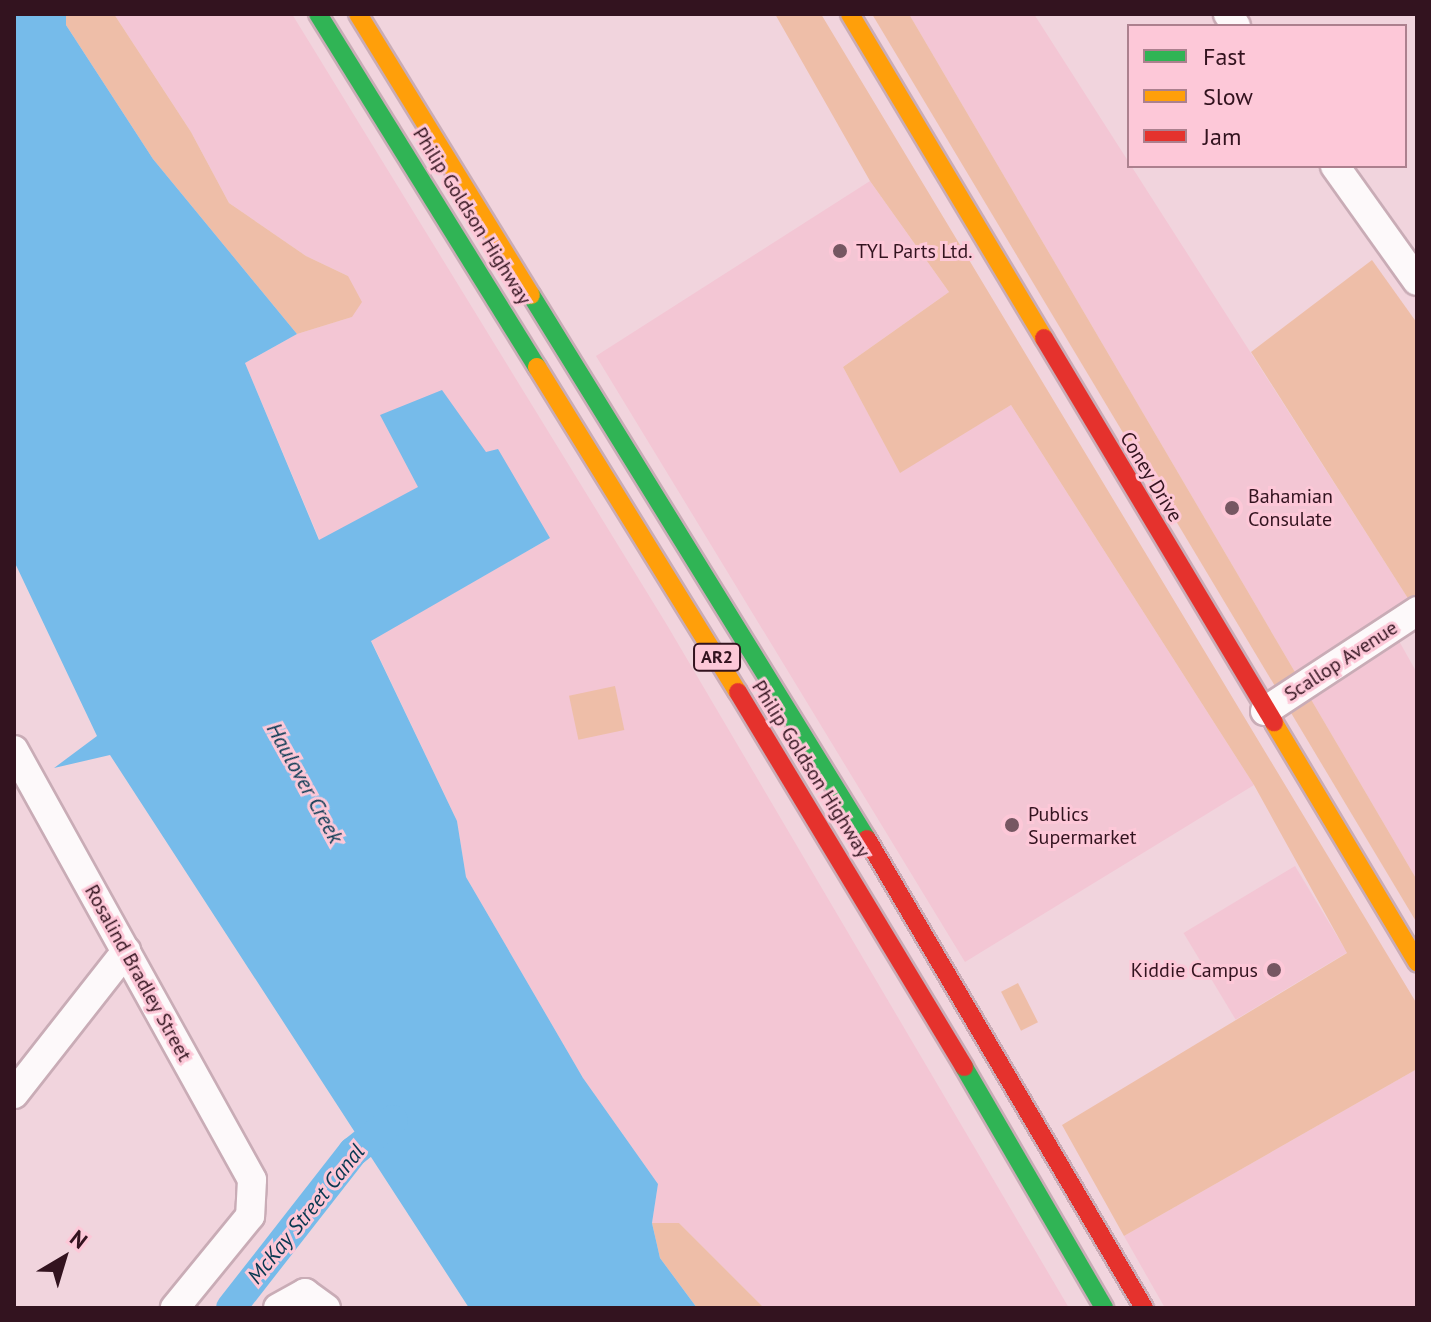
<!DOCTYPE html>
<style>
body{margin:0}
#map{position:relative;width:1431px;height:1322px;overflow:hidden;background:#f1d4dd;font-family:"PT Sans",sans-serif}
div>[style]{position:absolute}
.built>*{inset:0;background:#f3c6d4;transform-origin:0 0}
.green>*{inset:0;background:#eebea8;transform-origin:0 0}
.water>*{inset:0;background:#76bbea}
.canal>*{height:30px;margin:-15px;padding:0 15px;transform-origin:15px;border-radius:15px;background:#76bbea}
.roads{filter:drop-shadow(2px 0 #c9acb6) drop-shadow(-2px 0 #c9acb6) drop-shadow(0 2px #c9acb6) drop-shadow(0 -2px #c9acb6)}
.street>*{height:28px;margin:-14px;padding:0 14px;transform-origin:14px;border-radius:14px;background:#fdf9fa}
.fast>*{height:18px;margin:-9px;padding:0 9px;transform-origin:9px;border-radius:9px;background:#30b455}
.slow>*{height:18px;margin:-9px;padding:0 9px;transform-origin:9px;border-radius:9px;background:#ff9f0a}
.jam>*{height:18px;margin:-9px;padding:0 9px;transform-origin:9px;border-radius:9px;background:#e5322d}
.dots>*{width:22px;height:22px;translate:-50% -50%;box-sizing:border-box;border:4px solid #fdc8d8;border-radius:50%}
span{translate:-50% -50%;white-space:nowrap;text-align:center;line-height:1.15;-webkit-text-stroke:6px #fdc8d8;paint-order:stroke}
.shield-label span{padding:2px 6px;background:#fdc8d8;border:2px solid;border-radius:6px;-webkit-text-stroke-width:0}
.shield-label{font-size:18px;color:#33131f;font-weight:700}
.street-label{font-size:20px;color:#33131f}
.poi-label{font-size:20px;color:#33131f}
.left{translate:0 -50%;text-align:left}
.right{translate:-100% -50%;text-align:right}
.water-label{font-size:22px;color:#073750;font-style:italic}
.frame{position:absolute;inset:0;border:16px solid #33131f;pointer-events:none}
.legend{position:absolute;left:1127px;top:24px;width:280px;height:144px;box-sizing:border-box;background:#fdc8d8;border:2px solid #ac808e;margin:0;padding:10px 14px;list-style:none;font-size:24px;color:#33131f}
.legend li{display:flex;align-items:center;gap:16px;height:40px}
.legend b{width:40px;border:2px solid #ac808e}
.north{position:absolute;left:24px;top:1218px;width:80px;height:80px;-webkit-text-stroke:6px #fdc8d8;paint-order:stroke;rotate:38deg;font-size:22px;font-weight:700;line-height:32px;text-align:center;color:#33131f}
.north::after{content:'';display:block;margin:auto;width:28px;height:36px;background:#33131f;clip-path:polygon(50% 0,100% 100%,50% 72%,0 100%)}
</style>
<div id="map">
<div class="built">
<i style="clip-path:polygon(114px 14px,292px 14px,667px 625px,1069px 1308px,764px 1308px,679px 1223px,652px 1223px,658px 1184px,583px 1078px,466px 877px,457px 821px,371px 640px,550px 538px,419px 487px,320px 541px,245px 363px,297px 334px,352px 317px,348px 276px,306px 256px,229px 203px,191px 132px)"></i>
<i style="clip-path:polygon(909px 14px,1034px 14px,1409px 600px,1385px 616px,1417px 673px,1417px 880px)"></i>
<i style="clip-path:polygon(870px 181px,949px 292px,843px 367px,900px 472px,1011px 405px,1254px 785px,965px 962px,596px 356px)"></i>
<i style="left:1295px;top:866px;width:101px;height:130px;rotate:59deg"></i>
<i style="clip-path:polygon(1417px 1069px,1417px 1308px,1165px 1308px,1124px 1236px)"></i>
</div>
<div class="green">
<i style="clip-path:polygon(66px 14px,114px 14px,191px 132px,229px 203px,306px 256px,348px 276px,362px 302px,352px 317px,297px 334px,153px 159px,66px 25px)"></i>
<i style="clip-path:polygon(775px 14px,821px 14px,1417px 1004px,1417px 1069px,1124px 1236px,1062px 1125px,1347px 953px,1254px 785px,1011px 405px,900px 473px,843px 367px,949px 292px,870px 181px)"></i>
<i style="clip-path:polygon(872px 14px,909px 14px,1417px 880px,1417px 923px)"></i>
<i style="clip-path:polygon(1372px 260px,1417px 323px,1417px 595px,1409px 600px,1251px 352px)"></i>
<i style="left:615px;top:686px;width:45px;height:47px;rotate:78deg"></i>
<i style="left:1018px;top:983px;width:44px;height:19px;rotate:63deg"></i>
<i style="clip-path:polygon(652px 1223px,679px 1223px,764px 1308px,697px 1308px,660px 1258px)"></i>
</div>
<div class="water">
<i style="clip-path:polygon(14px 14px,66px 14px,66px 25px,153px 159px,297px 334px,245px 363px,319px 540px,418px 487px,380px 415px,442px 390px,486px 452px,498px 449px,550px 538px,371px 641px,457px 821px,466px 877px,583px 1078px,658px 1184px,652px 1223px,660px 1258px,697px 1308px,469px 1308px,110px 755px,54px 768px,97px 736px,14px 561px)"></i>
</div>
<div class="canal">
<i style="left:231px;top:1308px;width:198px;rotate:-52deg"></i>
<i style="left:353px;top:1152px;width:51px;rotate:-38.7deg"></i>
</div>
<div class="roads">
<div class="street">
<i style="left:1228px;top:14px;width:14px;rotate:56deg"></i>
<i style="left:1335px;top:166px;width:141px;rotate:54.5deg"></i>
<i style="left:1265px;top:711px;width:182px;rotate:-33.3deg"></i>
<i style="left:14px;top:750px;width:491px;rotate:61deg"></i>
<i style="left:252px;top:1180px;width:36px;rotate:93deg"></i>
<i style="left:250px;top:1216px;width:119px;rotate:129.2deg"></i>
<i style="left:14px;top:1094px;width:182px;rotate:-51.9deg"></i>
<i style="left:278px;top:1308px;width:31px;rotate:-29deg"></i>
<i style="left:305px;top:1293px;width:26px;rotate:36deg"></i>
</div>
<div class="fast">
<i style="left:318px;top:14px;width:415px;rotate:58.2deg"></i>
<i style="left:531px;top:295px;width:639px;rotate:58.3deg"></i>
<i style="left:964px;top:1067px;width:279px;rotate:59.8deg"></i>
</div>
<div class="slow">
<i style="left:358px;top:14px;width:330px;rotate:58.4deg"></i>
<i style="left:850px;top:14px;width:378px;rotate:59.1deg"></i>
<i style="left:537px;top:367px;width:382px;rotate:58.3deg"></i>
<i style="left:1274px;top:723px;width:279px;rotate:59.1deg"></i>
</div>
<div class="jam">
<i style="left:1044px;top:338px;width:448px;rotate:59.1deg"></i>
<i style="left:738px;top:692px;width:438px;rotate:58.9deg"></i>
<i style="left:867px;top:839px;width:545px;rotate:59.43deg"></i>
</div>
</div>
<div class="dots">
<i style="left:840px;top:251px;background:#765762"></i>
<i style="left:1232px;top:508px;background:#765762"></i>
<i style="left:1012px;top:825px;background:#765762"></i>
<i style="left:1274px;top:970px;background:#765762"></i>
</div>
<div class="shield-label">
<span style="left:717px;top:657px">AR2</span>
</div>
<div class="street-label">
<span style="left:472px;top:216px;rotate:58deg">Philip Goldson Highway</span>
<span style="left:1151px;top:477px;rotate:59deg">Coney Drive</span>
<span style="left:1341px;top:661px;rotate:-33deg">Scallop Avenue</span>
<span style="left:811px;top:769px;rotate:58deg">Philip Goldson Highway</span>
<span style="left:138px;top:973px;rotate:61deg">Rosalind Bradley Street</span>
</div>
<div class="poi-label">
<span class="left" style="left:856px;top:251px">TYL Parts Ltd.</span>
<span class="left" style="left:1248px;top:508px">Bahamian<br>Consulate</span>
<span class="left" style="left:1028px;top:826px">Publics<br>Supermarket</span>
<span class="right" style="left:1258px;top:970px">Kiddie Campus</span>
</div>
<div class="water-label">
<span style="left:305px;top:783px;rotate:61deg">Haulover Creek</span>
<span style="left:306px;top:1214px;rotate:-51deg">McKay Street Canal</span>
</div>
<div class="frame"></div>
<ul class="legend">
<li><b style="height:10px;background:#30b455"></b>Fast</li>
<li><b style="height:10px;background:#ff9f0a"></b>Slow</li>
<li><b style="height:10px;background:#e5322d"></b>Jam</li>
</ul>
<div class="north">N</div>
</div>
